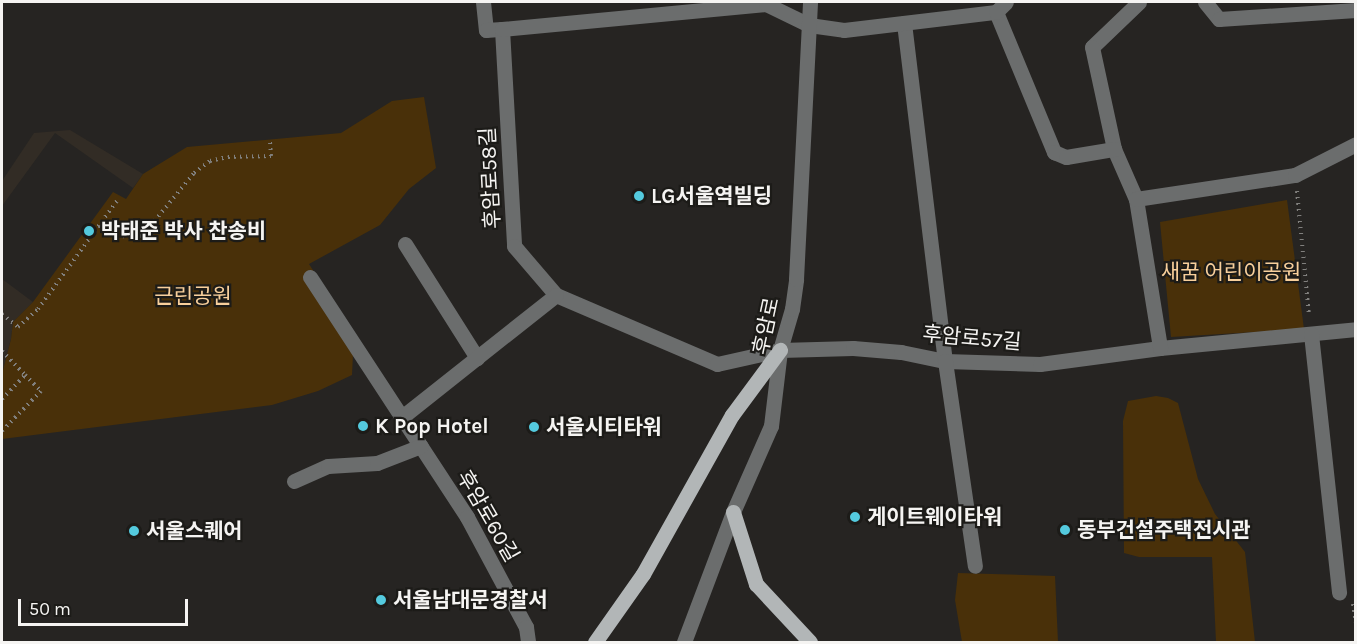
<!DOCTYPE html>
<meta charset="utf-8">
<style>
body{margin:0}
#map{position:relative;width:1357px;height:644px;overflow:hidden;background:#262422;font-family:Karla,"Noto Sans KR",sans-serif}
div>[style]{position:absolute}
.built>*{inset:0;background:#322c25}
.green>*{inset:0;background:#493009}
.path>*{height:4px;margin-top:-2px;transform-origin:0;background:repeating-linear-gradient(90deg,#81807e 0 1.5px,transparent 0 6px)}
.minor>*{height:15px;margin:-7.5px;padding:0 7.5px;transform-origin:7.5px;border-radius:7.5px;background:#6b6d6d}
.major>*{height:15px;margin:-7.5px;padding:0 7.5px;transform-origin:7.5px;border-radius:7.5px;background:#b2b6b7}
.dots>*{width:16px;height:16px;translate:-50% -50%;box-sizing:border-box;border:3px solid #1c1b18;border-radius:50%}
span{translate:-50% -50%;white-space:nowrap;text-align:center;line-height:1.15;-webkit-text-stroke:4.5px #1c1b18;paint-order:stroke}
.street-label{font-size:21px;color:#f5f4f2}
.poi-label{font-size:21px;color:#f5f4f2;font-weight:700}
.left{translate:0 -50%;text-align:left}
.park-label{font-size:21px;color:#f8cf9b}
.frame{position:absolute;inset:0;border:3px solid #f5f4f2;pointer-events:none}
.scale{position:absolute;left:18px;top:599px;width:170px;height:27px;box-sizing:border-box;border:3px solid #f5f4f2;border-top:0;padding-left:8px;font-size:18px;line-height:21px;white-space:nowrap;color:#f5f4f2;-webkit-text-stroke:4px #1c1b18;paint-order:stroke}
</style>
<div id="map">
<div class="built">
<i style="clip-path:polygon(70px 130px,143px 174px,133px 188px,55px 133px,2px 206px,2px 181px,34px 133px)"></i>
<i style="clip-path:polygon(2px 279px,33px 302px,13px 322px,11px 339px,2px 374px)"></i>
</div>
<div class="green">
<i style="clip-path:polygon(424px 97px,436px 168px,409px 189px,380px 225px,309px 264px,354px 334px,352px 375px,318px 391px,272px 405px,2px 439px,2px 374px,11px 339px,13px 322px,33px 302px,113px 192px,126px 199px,143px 174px,187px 147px,341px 133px,392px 101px)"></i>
<i style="clip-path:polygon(1287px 200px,1304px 329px,1171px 337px,1160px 222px)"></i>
<i style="clip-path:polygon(1156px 396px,1168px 398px,1178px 403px,1198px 479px,1215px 514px,1245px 552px,1255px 642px,1216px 642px,1212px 557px,1139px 557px,1124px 553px,1123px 421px,1128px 401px)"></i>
<i style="clip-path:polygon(958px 573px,1055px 576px,1058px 642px,962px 642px,955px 600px)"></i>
</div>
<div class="path">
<i style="left:1297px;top:191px;width:125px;rotate:84.5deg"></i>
<i style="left:99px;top:226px;width:20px;rotate:27deg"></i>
<i style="left:117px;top:235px;width:17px;rotate:10deg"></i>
<i style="left:134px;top:238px;width:9px;rotate:-18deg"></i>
<i style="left:143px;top:235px;width:80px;rotate:-50.6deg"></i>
<i style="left:194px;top:173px;width:20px;rotate:-37deg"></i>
<i style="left:210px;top:161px;width:18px;rotate:-13deg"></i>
<i style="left:228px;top:157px;width:43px;rotate:-1.3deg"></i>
<i style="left:271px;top:156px;width:15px;rotate:-94deg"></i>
<i style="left:2px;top:314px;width:21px;rotate:39deg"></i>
<i style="left:18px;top:327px;width:27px;rotate:-42deg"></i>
<i style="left:38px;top:309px;width:137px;rotate:-53.9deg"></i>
<i style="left:2px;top:351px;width:33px;rotate:46deg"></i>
<i style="left:2px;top:399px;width:33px;rotate:-46deg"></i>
<i style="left:25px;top:375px;width:23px;rotate:45deg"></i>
<i style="left:41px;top:391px;width:56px;rotate:134.3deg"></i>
<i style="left:1353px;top:604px;width:20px;rotate:81deg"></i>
</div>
<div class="minor">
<i style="left:483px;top:2px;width:28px;rotate:84deg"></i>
<i style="left:486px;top:30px;width:16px;rotate:-4deg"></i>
<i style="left:502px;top:29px;width:217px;rotate:86.8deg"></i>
<i style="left:514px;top:246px;width:65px;rotate:49.4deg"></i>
<i style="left:556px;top:295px;width:175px;rotate:23.2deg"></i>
<i style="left:717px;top:364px;width:65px;rotate:-12.5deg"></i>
<i style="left:780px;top:350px;width:73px;rotate:-1.6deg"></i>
<i style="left:853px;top:348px;width:48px;rotate:4.8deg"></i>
<i style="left:901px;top:352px;width:45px;rotate:11.6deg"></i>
<i style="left:945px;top:361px;width:95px;rotate:1.8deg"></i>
<i style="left:1040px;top:364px;width:121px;rotate:-7.6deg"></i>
<i style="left:1160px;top:348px;width:197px;rotate:-5.5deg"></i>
<i style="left:1139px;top:2px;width:65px;rotate:136.2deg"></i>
<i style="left:1092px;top:47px;width:104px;rotate:77.8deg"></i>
<i style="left:1114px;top:149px;width:55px;rotate:66.3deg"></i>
<i style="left:1136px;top:199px;width:151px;rotate:80.8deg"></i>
<i style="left:1205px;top:2px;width:22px;rotate:51deg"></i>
<i style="left:1219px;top:19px;width:137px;rotate:-3.8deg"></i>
<i style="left:996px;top:12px;width:152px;rotate:67.5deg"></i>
<i style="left:1054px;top:152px;width:13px;rotate:23deg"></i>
<i style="left:1066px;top:157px;width:49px;rotate:-9.5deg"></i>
<i style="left:904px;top:23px;width:340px;rotate:83.1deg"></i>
<i style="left:945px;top:361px;width:207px;rotate:81.7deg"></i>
<i style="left:502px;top:29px;width:265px;rotate:-5.4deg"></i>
<i style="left:766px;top:4px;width:48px;rotate:26deg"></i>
<i style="left:809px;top:25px;width:35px;rotate:8deg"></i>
<i style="left:844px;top:30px;width:153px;rotate:-6.8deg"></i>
<i style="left:996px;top:12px;width:14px;rotate:-45deg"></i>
<i style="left:1136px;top:199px;width:161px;rotate:-8.6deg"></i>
<i style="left:1295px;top:175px;width:68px;rotate:-26.9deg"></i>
<i style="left:405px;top:244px;width:135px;rotate:57.7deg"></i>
<i style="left:310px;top:277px;width:287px;rotate:56.8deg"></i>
<i style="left:467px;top:517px;width:125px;rotate:61.8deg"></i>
<i style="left:526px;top:627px;width:15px;rotate:82deg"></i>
<i style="left:1311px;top:334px;width:260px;rotate:83.8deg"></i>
<i style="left:402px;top:417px;width:196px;rotate:-38.4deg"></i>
<i style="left:294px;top:481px;width:37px;rotate:-24deg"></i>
<i style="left:328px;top:466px;width:49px;rotate:-3.5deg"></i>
<i style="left:377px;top:463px;width:47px;rotate:-21.1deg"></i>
<i style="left:684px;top:642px;width:139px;rotate:-69.3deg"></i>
<i style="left:733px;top:512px;width:94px;rotate:-66.2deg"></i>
<i style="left:771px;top:426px;width:77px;rotate:-83.2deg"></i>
<i style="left:780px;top:350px;width:43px;rotate:-73.7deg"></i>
<i style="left:792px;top:309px;width:30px;rotate:-82deg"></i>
<i style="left:796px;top:279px;width:277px;rotate:-87.1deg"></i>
</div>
<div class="major">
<i style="left:733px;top:512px;width:76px;rotate:72.3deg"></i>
<i style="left:756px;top:584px;width:79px;rotate:47deg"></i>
<i style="left:595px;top:642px;width:83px;rotate:-54.8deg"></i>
<i style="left:643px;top:574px;width:182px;rotate:-60.8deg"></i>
<i style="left:732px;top:415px;width:81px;rotate:-53.6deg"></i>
</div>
<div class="dots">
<i style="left:639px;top:196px;background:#54cade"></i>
<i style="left:89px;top:231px;background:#54cade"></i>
<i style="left:363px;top:426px;background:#54cade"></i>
<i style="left:534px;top:427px;background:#54cade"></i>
<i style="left:855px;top:517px;background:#54cade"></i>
<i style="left:1065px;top:530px;background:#54cade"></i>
<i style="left:134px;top:531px;background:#54cade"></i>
<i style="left:381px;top:600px;background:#54cade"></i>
</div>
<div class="street-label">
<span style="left:490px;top:178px;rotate:-93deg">후암로58길</span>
<span style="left:766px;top:326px;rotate:-78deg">후암로</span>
<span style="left:972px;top:338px;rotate:5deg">후암로57길</span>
<span style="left:488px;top:516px;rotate:60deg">후암로60길</span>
</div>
<div class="poi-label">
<span class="left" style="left:651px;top:196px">LG서울역빌딩</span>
<span class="left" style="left:101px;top:231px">박태준 박사 찬송비</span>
<span class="left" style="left:375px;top:426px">K Pop Hotel</span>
<span class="left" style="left:546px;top:427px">서울시티타워</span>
<span class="left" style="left:867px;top:517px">게이트웨이타워</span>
<span class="left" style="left:1077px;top:530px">동부건설주택전시관</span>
<span class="left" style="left:146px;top:531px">서울스퀘어</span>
<span class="left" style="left:393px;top:600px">서울남대문경찰서</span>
</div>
<div class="park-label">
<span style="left:1231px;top:272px">새꿈 어린이공원</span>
<span style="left:193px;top:296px">근린공원</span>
</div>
<div class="frame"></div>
<div class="scale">50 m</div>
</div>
